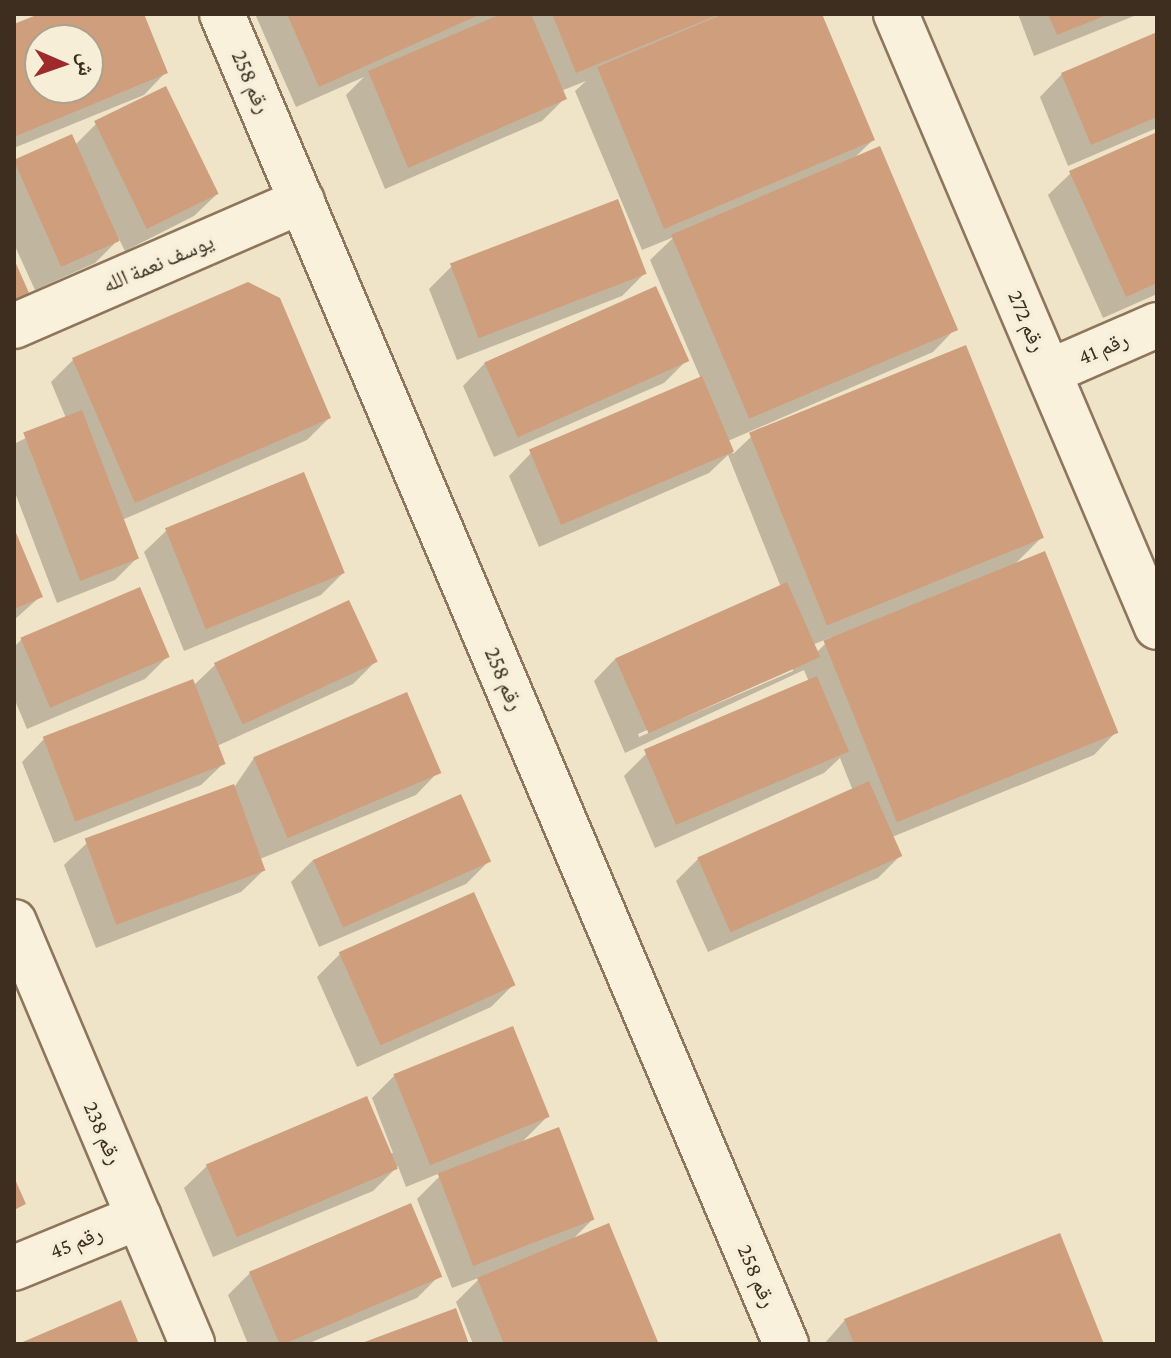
<!DOCTYPE html>
<meta charset="utf-8">
<style>
body{margin:0}
#map{position:relative;width:1171px;height:1358px;overflow:hidden;background:#f0e4c8;font-family:"Crimson Pro","Noto Naskh Arabic",serif}
div>[style]{position:absolute}
.shadow>*{inset:0;background:#0003}
.building>*{inset:0;background:#cf9f7d;transform-origin:0 0}
.roads{filter:drop-shadow(2px 0 #8d765c) drop-shadow(-2px 0 #8d765c) drop-shadow(0 2px #8d765c) drop-shadow(0 -2px #8d765c)}
.street>*{height:44px;margin:-22px;padding:0 22px;transform-origin:22px;border-radius:22px;background:#faf1dc}
span{translate:-50% -50%;white-space:nowrap;text-align:center;line-height:1.15;-webkit-text-stroke:7px #f7eed8;paint-order:stroke}
.street-label{font-size:22px;color:#3d2e20}
.frame{position:absolute;inset:0;border:16px solid #3d2e20;pointer-events:none}
.north{position:absolute;left:24px;top:24px;width:80px;height:80px;box-sizing:border-box;background:#f7eed8;border:2px solid #ada18e;border-radius:50%;rotate:92deg;font-size:22px;font-weight:700;line-height:32px;text-align:center;color:#3d2e20}
.north::after{content:'';display:block;margin:auto;width:28px;height:36px;background:#9e2a2b;clip-path:polygon(50% 0,100% 100%,50% 72%,0 100%)}
</style>
<div id="map">
<div class="shadow">
<i style="clip-path:polygon(evenodd,44px 14px,142px 14px,166px 72px,144px 95px,14px 148px,14px 27px,44px 14px,40px 40px,88px 40px,88px 88px,40px 88px,40px 40px)"></i>
<i style="clip-path:polygon(evenodd,255px 14px,820px 14px,873px 140px,852px 160px,955px 329px,933px 352px,728px 441px,733px 454px,752px 436px,1041px 538px,1013px 566px,1116px 732px,1094px 755px,892px 837px,900px 856px,878px 878px,708px 952px,676px 881px,699px 858px,853px 791px,840px 758px,824px 773px,655px 848px,624px 776px,646px 754px,809px 682px,804px 670px,625px 753px,594px 681px,616px 658px,781px 587px,728px 455px,709px 473px,539px 547px,509px 476px,531px 453px,701px 379px,650px 260px,674px 237px,642px 250px,575px 91px,586px 81px,561px 91px,564px 99px,542px 121px,385px 189px,346px 95px,364px 77px,296px 107px,255px 14px,832px 637px,816px 653px,812px 645px,832px 637px,255px 14px,793px 666px,793px 671px,639px 737px,638px 734px,793px 666px)"></i>
<i style="clip-path:polygon(1018px 14px,1139px 14px,1034px 56px)"></i>
<i style="clip-path:polygon(1157px 34px,1157px 128px,1068px 166px,1040px 97px,1062px 74px)"></i>
<i style="clip-path:polygon(96px 124px,217px 194px,194px 216px,125px 251px,119px 239px,95px 263px,35px 290px,14px 244px,14px 162px,71px 137px,75px 145px)"></i>
<i style="clip-path:polygon(1157px 135px,1157px 294px,1103px 318px,1048px 195px,1071px 173px)"></i>
<i style="clip-path:polygon(451px 267px,645px 273px,622px 296px,457px 360px,429px 289px)"></i>
<i style="clip-path:polygon(73px 360px,329px 418px,307px 440px,122px 520px,137px 558px,115px 580px,57px 603px,14px 490px,14px 444px,66px 418px,51px 382px)"></i>
<i style="clip-path:polygon(686px 361px,664px 383px,494px 457px,463px 386px,485px 363px)"></i>
<i style="clip-path:polygon(167px 530px,343px 573px,321px 595px,184px 651px,144px 552px)"></i>
<i style="clip-path:polygon(14px 533px,41px 596px,14px 620px)"></i>
<i style="clip-path:polygon(21px 640px,167px 657px,145px 679px,27px 729px,14px 698px,14px 647px)"></i>
<i style="clip-path:polygon(375px 662px,353px 684px,217px 746px,224px 763px,201px 785px,54px 843px,22px 762px,44px 739px,193px 686px,215px 665px)"></i>
<i style="clip-path:polygon(254px 758px,438px 772px,416px 795px,260px 859px,264px 870px,241px 892px,96px 948px,64px 865px,87px 843px,235px 786px)"></i>
<i style="clip-path:polygon(313px 860px,488px 862px,466px 884px,319px 947px,291px 882px)"></i>
<i style="clip-path:polygon(340px 954px,513px 985px,491px 1007px,357px 1067px,317px 977px)"></i>
<i style="clip-path:polygon(394px 1076px,547px 1117px,519px 1145px,593px 1219px,571px 1241px,653px 1344px,473px 1344px,456px 1302px,481px 1277px,452px 1288px,417px 1199px,445px 1171px,406px 1187px,398px 1166px,373px 1191px,213px 1257px,184px 1188px,207px 1166px,393px 1153px,372px 1098px)"></i>
<i style="clip-path:polygon(250px 1273px,439px 1276px,417px 1298px,307px 1344px,248px 1344px,228px 1295px)"></i>
<i style="clip-path:polygon(845px 1320px,1102px 1344px,824px 1344px)"></i>
</div>
<div class="building">
<i style="clip-path:polygon(evenodd,39px 14px,144px 14px,168px 73px,14px 137px,14px 24px,39px 14px,40px 40px,88px 40px,88px 88px,40px 88px,40px 40px)"></i>
<i style="clip-path:polygon(287px 14px,481px 14px,319px 87px)"></i>
<i style="clip-path:polygon(501px 14px,531px 14px,567px 99px,408px 168px,368px 71px)"></i>
<i style="clip-path:polygon(552px 14px,720px 14px,576px 73px)"></i>
<i style="clip-path:polygon(723px 14px,822px 14px,875px 140px,664px 229px,597px 67px)"></i>
<i style="clip-path:polygon(1048px 14px,1109px 14px,1057px 35px)"></i>
<i style="clip-path:polygon(1157px 32px,1157px 117px,1091px 145px,1061px 73px)"></i>
<i style="left:166px;top:86px;width:120px;height:80px;rotate:64deg"></i>
<i style="clip-path:polygon(1157px 132px,1157px 283px,1126px 297px,1069px 171px)"></i>
<i style="left:72px;top:134px;width:117px;height:64px;rotate:66deg"></i>
<i style="left:880px;top:146px;width:200px;height:227px;rotate:67deg"></i>
<i style="left:618px;top:199px;width:80px;height:180px;rotate:69deg"></i>
<i style="clip-path:polygon(14px 259px,33px 302px,14px 311px)"></i>
<i style="clip-path:polygon(248px 282px,280px 298px,331px 418px,135px 503px,72px 358px)"></i>
<i style="left:656px;top:286px;width:82px;height:188px;rotate:66deg"></i>
<i style="left:966px;top:345px;width:208px;height:234px;rotate:68deg"></i>
<i style="left:702px;top:376px;width:82px;height:188px;rotate:67deg"></i>
<i style="left:82px;top:410px;width:159px;height:63px;rotate:69deg"></i>
<i style="left:304px;top:472px;width:109px;height:150px;rotate:68deg"></i>
<i style="clip-path:polygon(14px 528px,43px 597px,14px 609px)"></i>
<i style="left:1045px;top:551px;width:196px;height:239px;rotate:68deg"></i>
<i style="left:787px;top:582px;width:82px;height:188px;rotate:66deg"></i>
<i style="left:140px;top:587px;width:76px;height:130px;rotate:67deg"></i>
<i style="left:349px;top:600px;width:68px;height:149px;rotate:65deg"></i>
<i style="left:817px;top:676px;width:82px;height:188px;rotate:67deg"></i>
<i style="left:193px;top:679px;width:91px;height:161px;rotate:69deg"></i>
<i style="left:407px;top:692px;width:88px;height:167px;rotate:67deg"></i>
<i style="left:869px;top:781px;width:82px;height:188px;rotate:66deg"></i>
<i style="left:234px;top:784px;width:92px;height:159px;rotate:70deg"></i>
<i style="left:461px;top:794px;width:74px;height:162px;rotate:66deg"></i>
<i style="left:474px;top:892px;width:102px;height:148px;rotate:66deg"></i>
<i style="left:513px;top:1026px;width:98px;height:129px;rotate:68deg"></i>
<i style="left:367px;top:1096px;width:79px;height:175px;rotate:67deg"></i>
<i style="left:559px;top:1127px;width:99px;height:130px;rotate:69deg"></i>
<i style="clip-path:polygon(14px 1177px,26px 1204px,14px 1210px)"></i>
<i style="left:411px;top:1203px;width:80px;height:176px;rotate:67deg"></i>
<i style="clip-path:polygon(609px 1223px,658px 1342px,504px 1344px,477px 1278px)"></i>
<i style="clip-path:polygon(1060px 1233px,1104px 1344px,854px 1344px,844px 1319px)"></i>
<i style="clip-path:polygon(121px 1300px,139px 1344px,18px 1344px)"></i>
<i style="clip-path:polygon(456px 1308px,469px 1344px,359px 1344px)"></i>
</div>
<div class="roads">
<div class="street">
<i style="left:222px;top:14px;width:1445px;rotate:67.02deg"></i>
<i style="left:896px;top:14px;width:666px;rotate:66.94deg"></i>
<i style="left:14px;top:326px;width:314px;rotate:-23.5deg"></i>
<i style="left:1049px;top:372px;width:118px;rotate:-23.5deg"></i>
<i style="left:14px;top:922px;width:458px;rotate:67.1deg"></i>
<i style="left:14px;top:1268px;width:135px;rotate:-22.2deg"></i>
</div>
</div>
<div class="street-label">
<span style="left:251px;top:82px;rotate:67deg">رقم 258</span>
<span style="left:158px;top:263px;rotate:-23deg">يوسف نعمة الله</span>
<span style="left:1027px;top:321px;rotate:67deg">رقم 272</span>
<span style="left:1103px;top:348px;rotate:-23deg">رقم 41</span>
<span style="left:504px;top:679px;rotate:67deg">رقم 258</span>
<span style="left:103px;top:1133px;rotate:67deg">رقم 238</span>
<span style="left:76px;top:1242px;rotate:-22deg">رقم 45</span>
<span style="left:757px;top:1276px;rotate:67deg">رقم 258</span>
</div>
<div class="frame"></div>
<div class="north">ش</div>
</div>
